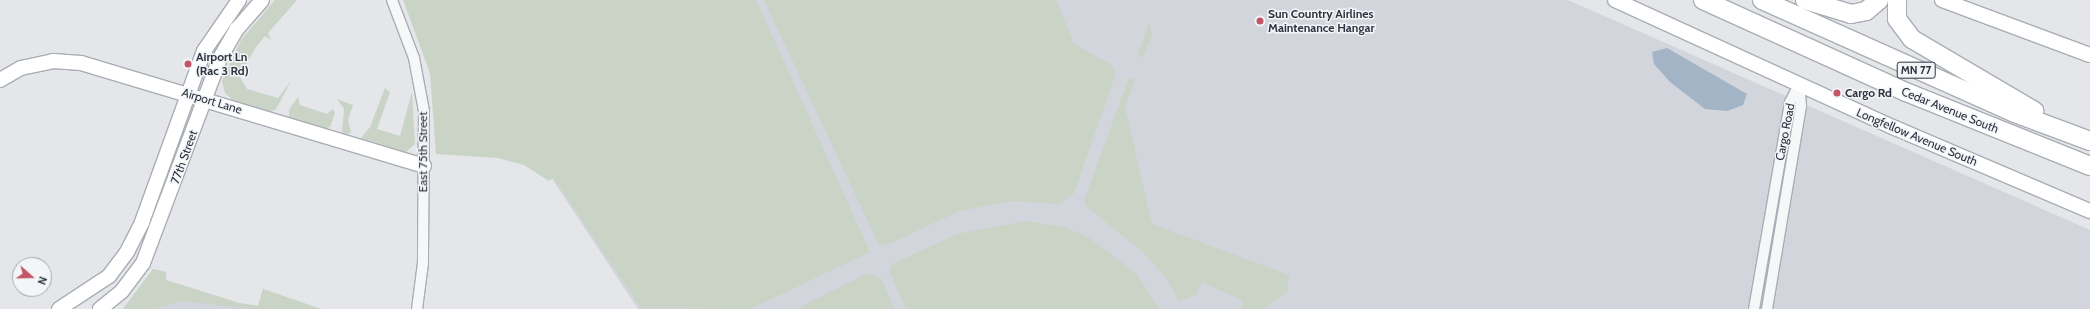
<!DOCTYPE html>
<style>
body{margin:0}
#map{position:relative;width:2090px;height:309px;overflow:hidden;background:#e4e6ea;font-family:Cabin,sans-serif}
div>[style]{position:absolute}
.built>*{inset:0;background:#d2d5dc}
.green>*{inset:0;background:#c9d3c6}
.water>*{inset:0;background:#a2b4c6}
.roads{filter:drop-shadow(1px 0 #a9adb4) drop-shadow(-1px 0 #a9adb4) drop-shadow(0 1px #a9adb4) drop-shadow(0 -1px #a9adb4)}
.street>*{height:10px;margin:-5px;padding:0 5px;transform-origin:5px;border-radius:5px;background:#f6f7f9}
.secondary>*{height:14px;margin:-7px;padding:0 7px;transform-origin:7px;border-radius:7px;background:#fff}
.highway>*{height:18px;margin:-9px;padding:0 9px;transform-origin:9px;border-radius:9px;background:#fff}
.dots>*{width:11px;height:11px;translate:-50% -50%;box-sizing:border-box;border:2px solid #f3f5f8;border-radius:50%}
span{translate:-50% -50%;white-space:nowrap;text-align:center;line-height:1.15;-webkit-text-stroke:3px #f3f5f8;paint-order:stroke}
.shield-label span{padding:1px 3px;background:#f3f5f8;border:1px solid;border-radius:3px;-webkit-text-stroke-width:0}
.shield-label{font-size:11px;color:#2d3441;font-weight:700}
.poi-label{font-size:12px;color:#2d3441;font-weight:700}
.left{translate:0 -50%;text-align:left}
.street-label{font-size:12px;color:#2d3441}
.north{position:absolute;left:12px;top:257px;width:40px;height:40px;box-sizing:border-box;background:#f3f5f8;border:1px solid #a4a8af;border-radius:50%;rotate:110deg;font-size:11px;font-weight:700;line-height:16px;text-align:center;color:#2d3441}
.north::after{content:'';display:block;margin:auto;width:14px;height:18px;background:#c25666;clip-path:polygon(50% 0,100% 100%,50% 72%,0 100%)}
</style>
<div id="map">
<div class="built">
<i style="clip-path:polygon(434px 0,1568px 0,2090px 230px,2090px 309px,638px 309px)"></i>
<i style="clip-path:polygon(153px 269px,166px 272px,166px 280px,239px 303px,258px 306px,263px 289px,321px 309px,123px 309px)"></i>
</div>
<div class="green">
<i style="clip-path:polygon(275px 0,297px 0,268px 33px,271px 40px,265px 36px,256px 47px,239px 76px,247px 89px,278px 98px,291px 81px,276px 109px,271px 112px,234px 101px,225px 93px,222px 81px,241px 40px)"></i>
<i style="clip-path:polygon(403px 0,756px 0,870px 252px,750px 309px,641px 308px,553px 178px,549px 181px,524px 165px,498px 158px,436px 154px,430px 73px)"></i>
<i style="clip-path:polygon(764px 0,1056px 0,1074px 44px,1110px 64px,1116px 73px,1074px 193px,1060px 204px,1013px 201px,959px 211px,889px 244px,879px 245px)"></i>
<i style="clip-path:polygon(1149px 22px,1152px 35px,1143px 57px,1138px 56px)"></i>
<i style="clip-path:polygon(1129px 78px,1135px 79px,1125px 107px,1152px 224px,1289px 275px,1287px 292px,1262px 309px,1241px 309px,1243px 301px,1202px 282px,1196px 295px,1179px 301px,1166px 278px,1143px 252px,1087px 207px,1084px 201px)"></i>
<i style="clip-path:polygon(385px 88px,390px 92px,377px 129px,400px 136px,412px 92px,415px 144px,406px 152px,361px 138px,370px 127px)"></i>
<i style="clip-path:polygon(298px 97px,300px 105px,327px 114px,333px 109px,335px 113px,330px 127px,324px 129px,289px 117px,289px 110px)"></i>
<i style="clip-path:polygon(337px 99px,353px 105px,348px 120px,351px 132px,347px 135px,342px 132px,344px 109px)"></i>
<i style="clip-path:polygon(1027px 221px,1067px 228px,1091px 239px,1136px 273px,1159px 309px,906px 309px,889px 270px,891px 265px,957px 234px)"></i>
<i style="clip-path:polygon(153px 269px,166px 272px,166px 280px,239px 303px,258px 306px,263px 289px,321px 309px,250px 309px,184px 301px,152px 309px,123px 309px)"></i>
<i style="clip-path:polygon(868px 273px,882px 279px,894px 309px,796px 309px)"></i>
</div>
<div class="water">
<i style="clip-path:polygon(1667px 48px,1747px 94px,1743px 105px,1727px 111px,1705px 109px,1670px 82px,1654px 64px,1652px 52px)"></i>
</div>
<div class="roads">
<div class="street">
<i style="left:392px;top:0;width:62px;rotate:69.2deg"></i>
<i style="left:414px;top:58px;width:54px;rotate:79.3deg"></i>
<i style="left:424px;top:111px;width:152px;rotate:90.4deg"></i>
<i style="left:423px;top:263px;width:46px;rotate:97.4deg"></i>
<i style="left:1754px;top:309px;width:210px;rotate:-80.1deg"></i>
<i style="left:1790px;top:102px;width:19px;rotate:-62deg"></i>
<i style="left:1767px;top:309px;width:206px;rotate:-80.5deg"></i>
<i style="left:1801px;top:106px;width:21px;rotate:-95deg"></i>
</div>
<div class="secondary">
<i style="left:1615px;top:0;width:308px;rotate:24.6deg"></i>
<i style="left:1895px;top:128px;width:212px;rotate:23.1deg"></i>
<i style="left:1942px;top:0;width:158px;rotate:20.4deg"></i>
<i style="left:0;top:80px;width:24px;rotate:-30deg"></i>
<i style="left:21px;top:68px;width:33px;rotate:-12deg"></i>
<i style="left:53px;top:61px;width:28px;rotate:4deg"></i>
<i style="left:81px;top:63px;width:358px;rotate:16.7deg"></i>
<i style="left:59px;top:309px;width:60px;rotate:-33.4deg"></i>
<i style="left:109px;top:276px;width:30px;rotate:-53deg"></i>
<i style="left:127px;top:252px;width:34px;rotate:-63deg"></i>
<i style="left:142px;top:222px;width:182px;rotate:-70.1deg"></i>
<i style="left:204px;top:51px;width:62px;rotate:-55.5deg"></i>
<i style="left:100px;top:309px;width:28px;rotate:-39deg"></i>
<i style="left:122px;top:291px;width:35px;rotate:-53deg"></i>
<i style="left:143px;top:263px;width:219px;rotate:-69.4deg"></i>
<i style="left:220px;top:58px;width:34px;rotate:-60deg"></i>
<i style="left:237px;top:29px;width:38px;rotate:-49deg"></i>
</div>
<div class="highway">
<i style="left:1703px;top:0;width:223px;rotate:24.4deg"></i>
<i style="left:1906px;top:92px;width:198px;rotate:21.9deg"></i>
<i style="left:1762px;top:0;width:277px;rotate:24.1deg"></i>
<i style="left:2015px;top:113px;width:80px;rotate:20.5deg"></i>
<i style="left:1805px;top:0;width:48px;rotate:16.9deg"></i>
<i style="left:1851px;top:14px;width:15px;rotate:-11deg"></i>
<i style="left:1866px;top:11px;width:17px;rotate:-40deg"></i>
<i style="left:1897px;top:0;width:19px;rotate:90deg"></i>
<i style="left:1897px;top:19px;width:25px;rotate:53deg"></i>
<i style="left:1912px;top:39px;width:142px;rotate:30.5deg"></i>
</div>
</div>
<div class="dots">
<i style="left:1260px;top:21px;background:#c25666"></i>
<i style="left:188px;top:64px;background:#c25666"></i>
<i style="left:1837px;top:93px;background:#c25666"></i>
</div>
<div class="shield-label">
<span style="left:1916px;top:70px">MN 77</span>
</div>
<div class="poi-label">
<span class="left" style="left:1268px;top:21px">Sun Country Airlines<br>Maintenance Hangar</span>
<span class="left" style="left:196px;top:64px">Airport Ln<br>(Rac 3 Rd)</span>
<span class="left" style="left:1845px;top:93px">Cargo Rd</span>
</div>
<div class="street-label">
<span style="left:212px;top:101px;rotate:17deg">Airport Lane</span>
<span style="left:1950px;top:110px;rotate:22deg">Cedar Avenue South</span>
<span style="left:1785px;top:132px;rotate:-79deg">Cargo Road</span>
<span style="left:1917px;top:137px;rotate:23deg">Longfellow Avenue South</span>
<span style="left:423px;top:152px;rotate:-90deg">East 75th Street</span>
<span style="left:184px;top:157px;rotate:-70deg">77th Street</span>
</div>
<div class="north">N</div>
</div>
